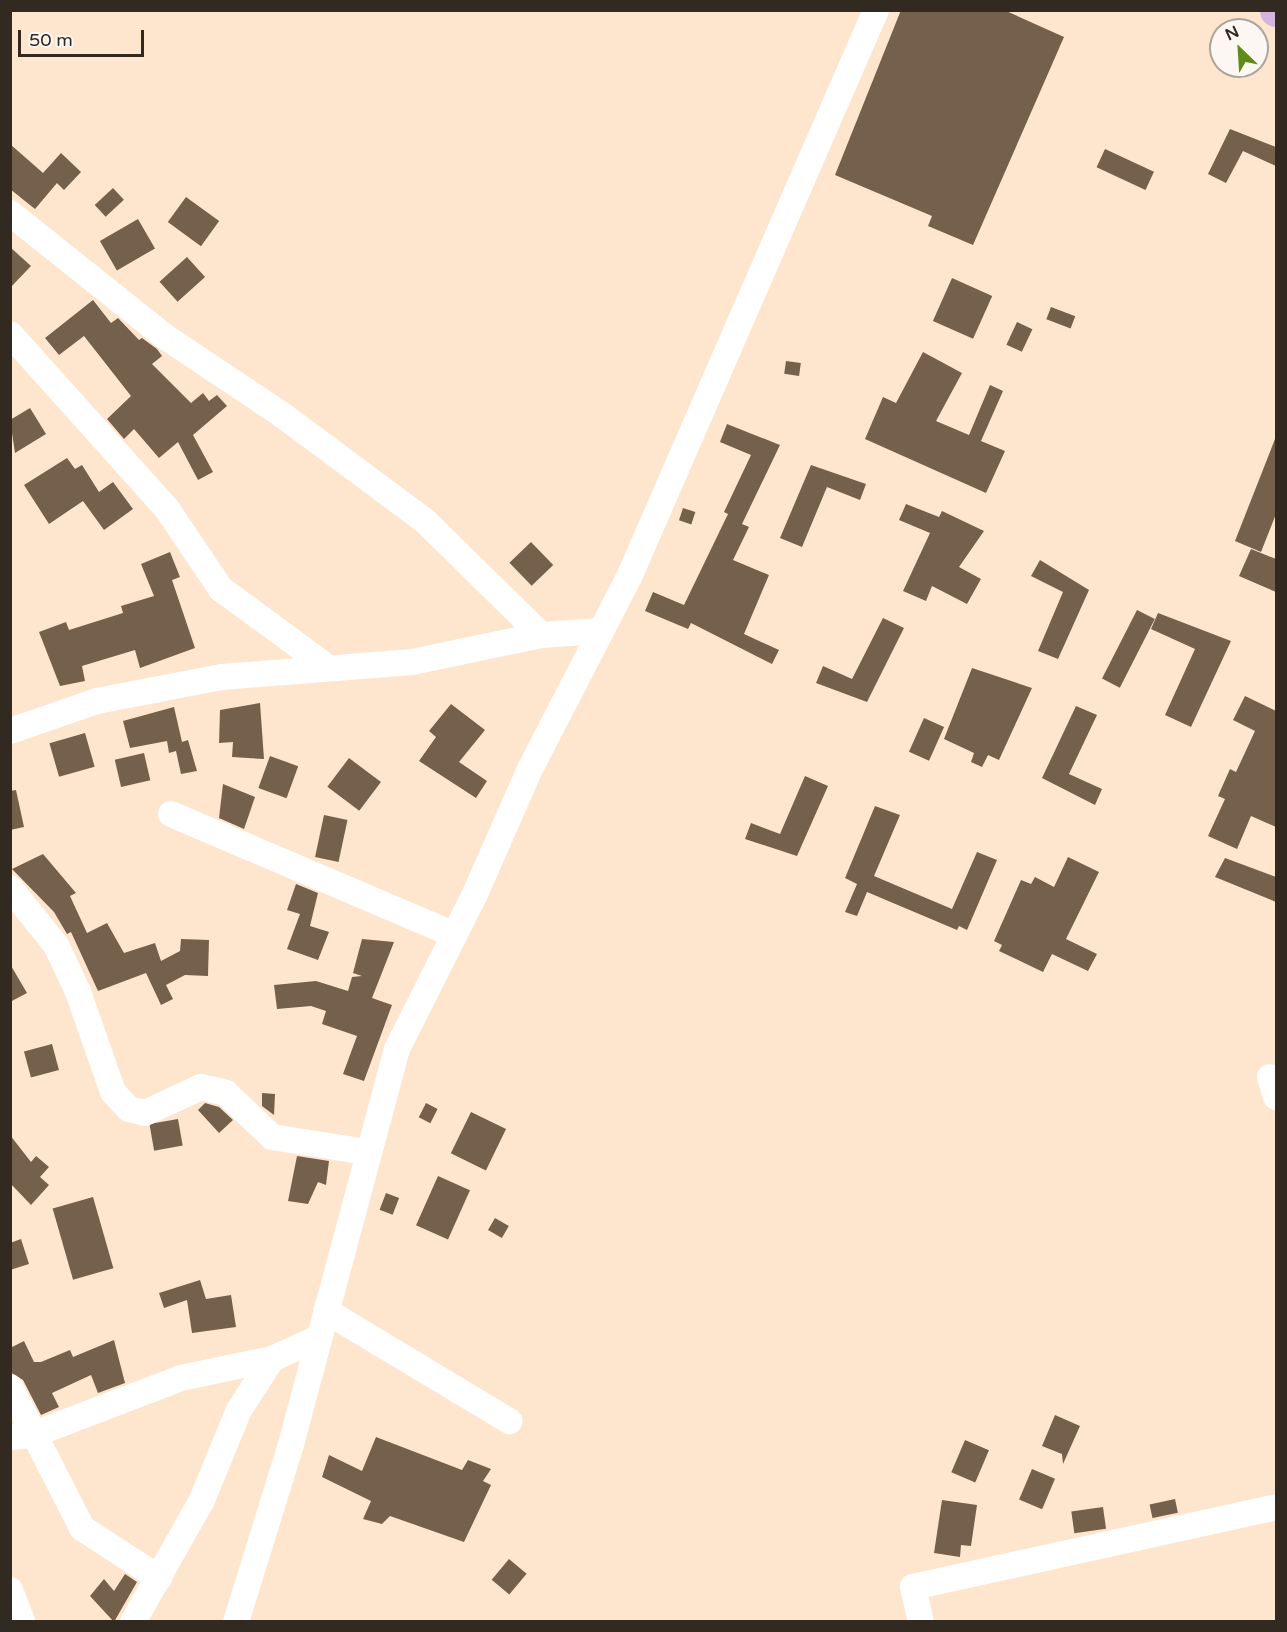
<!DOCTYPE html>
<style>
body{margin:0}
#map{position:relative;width:1287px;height:1632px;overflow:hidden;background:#fee6ce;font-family:"Varela Round",sans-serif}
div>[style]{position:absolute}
.building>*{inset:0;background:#74604b;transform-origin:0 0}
.minor>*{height:26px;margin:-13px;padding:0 13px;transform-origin:13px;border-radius:13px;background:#fff}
.major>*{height:32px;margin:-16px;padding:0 16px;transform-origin:16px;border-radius:16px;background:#d7b4df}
span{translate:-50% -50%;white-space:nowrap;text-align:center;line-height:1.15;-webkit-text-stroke:6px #fcf7f2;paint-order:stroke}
.frame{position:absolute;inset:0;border:12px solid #322920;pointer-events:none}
.north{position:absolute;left:1209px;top:18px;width:60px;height:60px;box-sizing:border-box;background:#fcf7f2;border:2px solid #aba59e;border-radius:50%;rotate:335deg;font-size:16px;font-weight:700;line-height:24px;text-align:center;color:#322920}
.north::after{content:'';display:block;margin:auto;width:21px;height:27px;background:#608b1a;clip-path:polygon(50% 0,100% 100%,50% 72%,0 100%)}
.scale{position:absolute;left:18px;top:30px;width:126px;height:27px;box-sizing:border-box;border:3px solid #322920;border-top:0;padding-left:8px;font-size:18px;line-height:21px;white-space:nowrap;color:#322920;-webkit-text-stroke:4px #fcf7f2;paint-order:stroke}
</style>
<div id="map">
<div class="building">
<i style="clip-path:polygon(901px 10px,1004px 10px,1064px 37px,973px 245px,928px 226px,932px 216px,835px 175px)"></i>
<i style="clip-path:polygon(1230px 129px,1276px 147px,1276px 166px,1243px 151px,1226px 183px,1208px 174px)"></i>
<i style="clip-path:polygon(10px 144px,43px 173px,61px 153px,81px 172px,64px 190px,57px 183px,35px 209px,10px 189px)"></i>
<i style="left:1105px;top:149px;width:54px;height:20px;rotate:25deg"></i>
<i style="left:113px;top:188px;width:16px;height:25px;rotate:47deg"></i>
<i style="left:186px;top:197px;width:41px;height:31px;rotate:36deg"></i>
<i style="left:138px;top:219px;width:34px;height:44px;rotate:60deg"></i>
<i style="clip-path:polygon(10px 247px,31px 266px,10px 288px)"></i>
<i style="left:187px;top:257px;width:27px;height:37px;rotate:48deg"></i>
<i style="left:952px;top:278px;width:44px;height:47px;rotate:24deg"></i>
<i style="clip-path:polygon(93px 300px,111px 323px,118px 318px,139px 340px,142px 338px,157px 349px,162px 356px,152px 364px,191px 403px,203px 393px,209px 401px,217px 395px,227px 406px,193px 435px,213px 472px,198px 480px,178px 442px,159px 458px,134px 429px,124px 439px,107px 419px,131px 396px,84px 336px,59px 355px,45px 338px)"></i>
<i style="left:1051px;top:307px;width:26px;height:13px;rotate:21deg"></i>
<i style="left:1017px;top:322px;width:17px;height:25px;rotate:25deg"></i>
<i style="clip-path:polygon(923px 352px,962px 373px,936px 421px,969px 435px,990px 385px,1003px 391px,981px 441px,1005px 451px,986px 493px,865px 439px,883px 397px,896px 403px)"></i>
<i style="left:786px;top:361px;width:15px;height:13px;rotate:8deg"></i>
<i style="clip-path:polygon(30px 408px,46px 434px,15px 453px,10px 420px)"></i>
<i style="clip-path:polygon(727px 424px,780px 445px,742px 524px,749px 527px,733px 560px,769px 575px,744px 634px,779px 650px,772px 664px,691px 623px,688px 629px,645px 611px,653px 592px,684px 605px,728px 514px,724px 512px,751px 455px,720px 442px)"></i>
<i style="clip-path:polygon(1275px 439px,1276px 514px,1261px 552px,1235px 541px)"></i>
<i style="clip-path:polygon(67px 458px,75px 469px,82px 465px,99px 492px,113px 482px,133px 509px,104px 530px,83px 501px,49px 524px,24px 485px)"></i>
<i style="clip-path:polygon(811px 465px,866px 484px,860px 500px,827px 487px,802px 547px,780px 538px)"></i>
<i style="clip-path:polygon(906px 504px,939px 517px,942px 511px,984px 531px,959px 567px,981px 579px,967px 604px,932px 586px,926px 601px,903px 591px,930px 533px,899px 520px)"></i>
<i style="left:683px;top:508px;width:13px;height:13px;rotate:18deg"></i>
<i style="left:531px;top:542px;width:32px;height:30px;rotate:46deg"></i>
<i style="clip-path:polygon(1251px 549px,1276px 559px,1276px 592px,1239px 576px)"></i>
<i style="clip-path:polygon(170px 552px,180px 577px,172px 580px,195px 648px,140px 668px,135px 650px,82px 666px,85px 681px,60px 686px,39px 632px,66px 622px,69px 630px,123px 613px,121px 606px,154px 596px,141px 564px)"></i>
<i style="clip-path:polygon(1040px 560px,1089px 590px,1058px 659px,1038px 651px,1063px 592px,1031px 576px)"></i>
<i style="left:1137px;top:610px;width:20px;height:77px;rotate:27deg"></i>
<i style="clip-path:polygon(1158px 613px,1231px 641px,1191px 727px,1165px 715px,1195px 649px,1151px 629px)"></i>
<i style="clip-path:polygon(883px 618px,904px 628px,867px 702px,816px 683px,823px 666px,852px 679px)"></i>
<i style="clip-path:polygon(972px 668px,1032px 688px,999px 760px,988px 755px,982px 767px,971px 762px,974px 753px,944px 739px)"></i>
<i style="clip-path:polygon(1245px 696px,1276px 711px,1276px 827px,1251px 816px,1237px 849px,1208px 836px,1225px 799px,1218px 796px,1230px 769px,1236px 772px,1255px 731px,1233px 720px)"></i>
<i style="clip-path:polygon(260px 703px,264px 759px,232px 757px,233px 742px,219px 743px,220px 710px)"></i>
<i style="clip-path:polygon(451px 704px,485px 730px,459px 762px,487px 781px,476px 798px,419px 761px,436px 737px,429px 731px)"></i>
<i style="clip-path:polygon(1076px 706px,1097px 715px,1069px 774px,1102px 789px,1095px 805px,1042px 778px)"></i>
<i style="clip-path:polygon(174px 707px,182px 742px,188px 740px,197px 771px,181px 774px,176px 751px,169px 753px,167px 741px,130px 748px,123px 721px)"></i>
<i style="left:924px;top:718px;width:22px;height:37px;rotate:24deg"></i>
<i style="left:85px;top:733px;width:35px;height:37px;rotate:74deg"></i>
<i style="left:144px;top:753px;width:28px;height:30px;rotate:77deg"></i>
<i style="left:270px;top:756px;width:30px;height:34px;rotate:20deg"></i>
<i style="left:349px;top:758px;width:40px;height:36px;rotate:37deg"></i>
<i style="clip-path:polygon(805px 776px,828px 786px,797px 856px,745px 839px,751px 823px,780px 834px)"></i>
<i style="clip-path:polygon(223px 784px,255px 797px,244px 829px,219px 818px)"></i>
<i style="clip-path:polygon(16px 790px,24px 827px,10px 830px,10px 791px)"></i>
<i style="clip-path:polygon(875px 806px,900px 815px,874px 876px,952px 909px,977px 852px,997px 860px,967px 930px,959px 926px,957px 930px,867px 892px,857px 916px,845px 912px,857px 884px,845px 878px)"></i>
<i style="left:324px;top:815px;width:24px;height:43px;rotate:12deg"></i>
<i style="clip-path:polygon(43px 854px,76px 893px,70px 896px,87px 933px,107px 923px,124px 953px,155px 943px,161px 961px,180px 951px,181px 939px,209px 940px,208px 976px,185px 975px,166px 985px,173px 999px,161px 1005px,146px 973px,98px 991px,71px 932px,67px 934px,54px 912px,12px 869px)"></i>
<i style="clip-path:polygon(1068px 857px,1099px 872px,1066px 939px,1097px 954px,1088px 971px,1052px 954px,1043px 972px,999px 951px,1002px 945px,994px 941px,1021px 880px,1031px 884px,1035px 877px,1054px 887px)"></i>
<i style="clip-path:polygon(1225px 858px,1276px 877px,1276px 902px,1215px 877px)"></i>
<i style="clip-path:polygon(296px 884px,318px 893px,310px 926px,329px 932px,318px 960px,287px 949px,300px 914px,287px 910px)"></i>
<i style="clip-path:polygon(362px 939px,394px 942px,372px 998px,392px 1005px,364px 1081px,343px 1074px,357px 1036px,322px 1024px,326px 1011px,311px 1006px,277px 1009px,274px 985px,316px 981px,348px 991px,352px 977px,362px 976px,353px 973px)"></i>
<i style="clip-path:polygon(10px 964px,27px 993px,10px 1002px)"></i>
<i style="left:52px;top:1044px;width:27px;height:29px;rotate:75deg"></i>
<i style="clip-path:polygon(262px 1093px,275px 1094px,274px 1115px,262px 1106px)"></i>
<i style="clip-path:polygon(205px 1103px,219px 1107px,233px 1120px,219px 1133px,198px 1110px)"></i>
<i style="left:426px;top:1103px;width:13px;height:16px;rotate:27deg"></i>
<i style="left:471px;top:1112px;width:39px;height:46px;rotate:26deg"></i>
<i style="left:178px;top:1119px;width:27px;height:29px;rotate:80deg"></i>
<i style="clip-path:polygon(10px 1135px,31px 1162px,36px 1156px,49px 1167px,40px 1177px,49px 1185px,31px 1205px,10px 1183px)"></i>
<i style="clip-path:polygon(297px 1156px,329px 1161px,326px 1185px,318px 1182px,308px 1204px,288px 1201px)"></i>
<i style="left:438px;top:1176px;width:35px;height:54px;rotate:24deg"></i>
<i style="left:386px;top:1193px;width:14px;height:18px;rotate:21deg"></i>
<i style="left:93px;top:1197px;width:74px;height:42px;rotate:74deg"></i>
<i style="left:495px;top:1218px;width:16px;height:14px;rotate:30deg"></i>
<i style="clip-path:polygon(21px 1239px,29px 1264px,10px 1270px,10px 1243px)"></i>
<i style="clip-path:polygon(200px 1280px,206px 1299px,231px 1295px,236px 1327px,192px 1333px,187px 1300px,164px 1308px,159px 1293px)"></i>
<i style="clip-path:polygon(114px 1340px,125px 1383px,98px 1393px,91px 1375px,52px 1393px,59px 1407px,41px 1415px,23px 1380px,10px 1372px,10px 1348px,24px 1341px,34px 1362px,41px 1362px,70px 1350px,73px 1357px)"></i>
<i style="clip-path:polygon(1055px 1415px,1080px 1426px,1063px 1464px,1062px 1454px,1042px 1446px)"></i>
<i style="clip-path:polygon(376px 1437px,462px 1470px,468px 1460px,491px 1469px,483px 1481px,491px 1485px,464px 1542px,390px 1516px,382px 1524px,363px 1519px,371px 1501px,322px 1477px,329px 1455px,362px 1471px)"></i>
<i style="left:965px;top:1440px;width:26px;height:35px;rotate:23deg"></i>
<i style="left:1032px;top:1469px;width:25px;height:33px;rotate:23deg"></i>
<i style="left:1175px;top:1499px;width:14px;height:26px;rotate:78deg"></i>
<i style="clip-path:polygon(942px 1500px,977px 1505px,971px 1546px,961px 1545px,960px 1557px,934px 1553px)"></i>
<i style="left:1103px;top:1507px;width:22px;height:32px;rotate:82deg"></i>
<i style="left:509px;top:1559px;width:23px;height:27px;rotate:40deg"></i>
<i style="clip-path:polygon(125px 1574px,137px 1582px,114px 1622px,90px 1596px,104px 1579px,114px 1591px)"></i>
</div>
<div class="minor">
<i style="left:10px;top:213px;width:197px;rotate:38.6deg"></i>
<i style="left:164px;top:336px;width:141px;rotate:33.7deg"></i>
<i style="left:281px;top:414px;width:179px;rotate:36.6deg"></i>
<i style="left:425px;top:521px;width:163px;rotate:44.5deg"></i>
<i style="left:10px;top:334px;width:235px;rotate:48.1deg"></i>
<i style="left:167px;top:509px;width:97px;rotate:56deg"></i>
<i style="left:221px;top:589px;width:132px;rotate:36.3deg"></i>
<i style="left:10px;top:731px;width:92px;rotate:-19deg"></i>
<i style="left:97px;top:701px;width:127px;rotate:-10.9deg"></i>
<i style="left:222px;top:677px;width:191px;rotate:-4.5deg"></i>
<i style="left:412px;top:662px;width:132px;rotate:-11.8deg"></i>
<i style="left:541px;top:635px;width:59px;rotate:-3.9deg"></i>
<i style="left:171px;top:814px;width:306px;rotate:23.1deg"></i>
<i style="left:10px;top:888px;width:73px;rotate:51.1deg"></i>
<i style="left:56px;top:945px;width:52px;rotate:64.9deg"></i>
<i style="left:78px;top:992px;width:106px;rotate:70.7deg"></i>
<i style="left:113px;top:1092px;width:23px;rotate:47deg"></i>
<i style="left:129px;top:1109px;width:16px;rotate:14deg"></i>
<i style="left:145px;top:1113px;width:62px;rotate:-24.9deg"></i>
<i style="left:201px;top:1087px;width:26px;rotate:13deg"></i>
<i style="left:226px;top:1093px;width:64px;rotate:43.7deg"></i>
<i style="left:272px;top:1137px;width:96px;rotate:9deg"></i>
<i style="left:1270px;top:1077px;width:21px;rotate:73deg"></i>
<i style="left:326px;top:1311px;width:214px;rotate:31deg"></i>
<i style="left:10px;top:1387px;width:158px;rotate:62.9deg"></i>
<i style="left:82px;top:1528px;width:92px;rotate:33deg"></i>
<i style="left:10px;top:1437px;width:22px;rotate:-5deg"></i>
<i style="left:32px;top:1435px;width:160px;rotate:-20.9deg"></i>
<i style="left:181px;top:1378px;width:93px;rotate:-11.8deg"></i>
<i style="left:10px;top:1590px;width:34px;rotate:69deg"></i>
<i style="left:133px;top:1622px;width:140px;rotate:-60.5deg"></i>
<i style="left:202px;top:1500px;width:97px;rotate:-67.7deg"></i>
<i style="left:239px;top:1410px;width:61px;rotate:-57.1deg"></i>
<i style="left:272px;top:1359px;width:51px;rotate:-24.5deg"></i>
<i style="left:236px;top:1622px;width:182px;rotate:-72.8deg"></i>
<i style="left:290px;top:1448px;width:413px;rotate:-75deg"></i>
<i style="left:397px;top:1049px;width:174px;rotate:-63.3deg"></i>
<i style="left:475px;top:894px;width:137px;rotate:-66.3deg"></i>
<i style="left:530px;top:769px;width:218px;rotate:-62.7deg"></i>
<i style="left:630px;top:575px;width:616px;rotate:-66.47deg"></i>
<i style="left:921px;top:1622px;width:36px;rotate:-103deg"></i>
<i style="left:913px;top:1587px;width:372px;rotate:-12.4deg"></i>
</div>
<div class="major">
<i style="left:1276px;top:10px;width:1px;rotate:90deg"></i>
</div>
<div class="frame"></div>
<div class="north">N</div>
<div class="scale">50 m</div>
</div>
